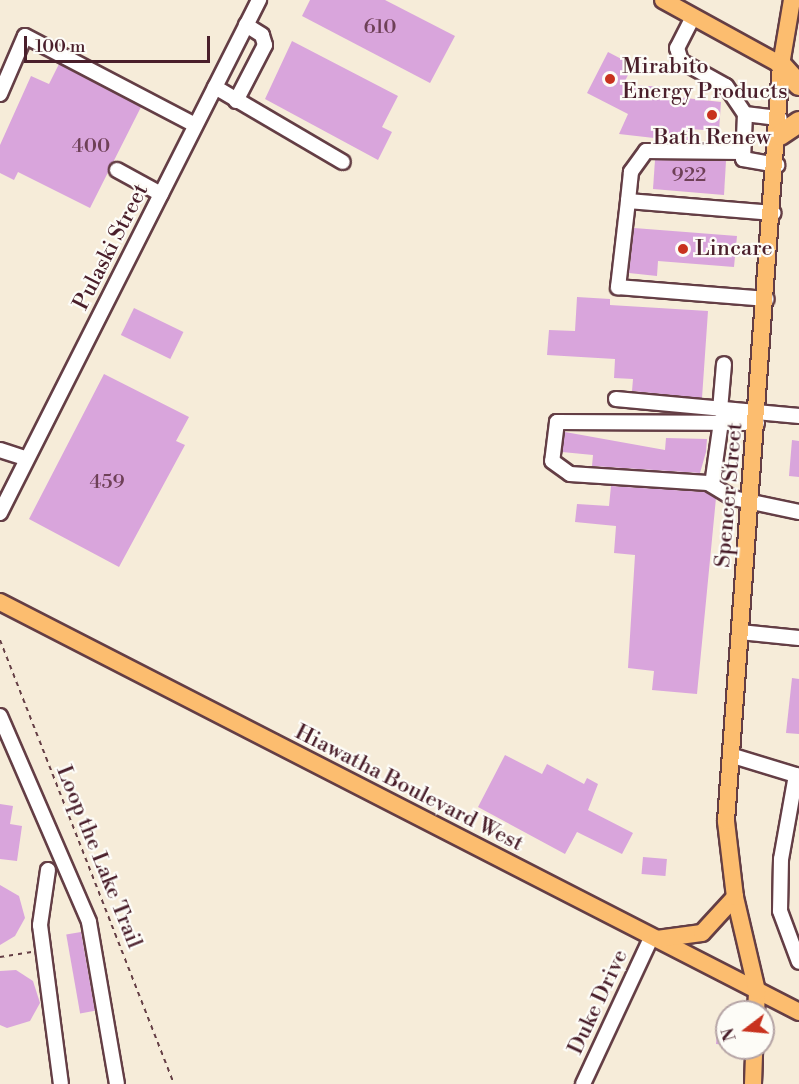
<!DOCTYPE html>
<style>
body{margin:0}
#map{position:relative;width:799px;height:1084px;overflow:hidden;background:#f6ecd9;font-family:"Libre Bodoni",serif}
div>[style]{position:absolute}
.building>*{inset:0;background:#d9a5dc;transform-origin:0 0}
.path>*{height:2px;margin-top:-1px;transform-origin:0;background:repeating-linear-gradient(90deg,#643e45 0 4.5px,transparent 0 9px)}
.roads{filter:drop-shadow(2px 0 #643e45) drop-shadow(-2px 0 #643e45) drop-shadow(0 2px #643e45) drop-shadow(0 -2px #643e45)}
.minor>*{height:14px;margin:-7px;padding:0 7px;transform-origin:7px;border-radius:7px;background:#fff}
.major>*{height:16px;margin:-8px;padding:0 8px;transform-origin:8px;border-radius:8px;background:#fcbd6f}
.highway>*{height:20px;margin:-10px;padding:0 10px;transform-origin:10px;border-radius:10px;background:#fcbd6f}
.dots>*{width:16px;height:16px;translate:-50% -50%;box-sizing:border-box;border:3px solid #fdfcf7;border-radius:50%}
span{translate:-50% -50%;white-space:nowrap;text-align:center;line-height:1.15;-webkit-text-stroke:4.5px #fdfcf7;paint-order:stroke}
.number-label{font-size:20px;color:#6e4057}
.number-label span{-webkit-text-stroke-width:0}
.poi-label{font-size:22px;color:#4a1f2b}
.left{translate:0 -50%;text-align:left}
.street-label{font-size:22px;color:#4a1f2b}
.north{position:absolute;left:715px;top:1000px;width:60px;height:60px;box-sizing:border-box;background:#fdfcf7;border:2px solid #b5a4a5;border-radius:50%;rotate:254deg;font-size:16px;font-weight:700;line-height:24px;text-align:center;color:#4a1f2b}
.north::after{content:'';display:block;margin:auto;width:21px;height:27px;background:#c8321e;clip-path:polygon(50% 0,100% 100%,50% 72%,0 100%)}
.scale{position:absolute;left:24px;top:36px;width:186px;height:27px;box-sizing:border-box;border:3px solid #4a1f2b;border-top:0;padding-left:8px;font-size:18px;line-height:21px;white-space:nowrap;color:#4a1f2b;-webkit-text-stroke:4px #fdfcf7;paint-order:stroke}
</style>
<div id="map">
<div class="building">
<i style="clip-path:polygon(310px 0,385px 0,455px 36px,430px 83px,302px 16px)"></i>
<i style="clip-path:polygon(292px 41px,398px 96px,382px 127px,392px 132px,378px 160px,265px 99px)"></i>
<i style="clip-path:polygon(608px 52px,633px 65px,623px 85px,670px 87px,668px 96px,721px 102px,719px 131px,690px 129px,689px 142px,619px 134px,628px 114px,587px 93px)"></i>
<i style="clip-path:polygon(59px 64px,141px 107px,90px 208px,18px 172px,14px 180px,0 173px,0 145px,31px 76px,49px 84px)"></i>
<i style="clip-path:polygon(655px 160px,726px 161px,724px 195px,653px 189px)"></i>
<i style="clip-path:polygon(634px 228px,737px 236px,734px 267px,658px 261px,657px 276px,629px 273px)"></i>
<i style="clip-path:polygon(577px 297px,610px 299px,610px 305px,708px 311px,702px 398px,632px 391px,633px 379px,614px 378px,615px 359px,547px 355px,549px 330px,575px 331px)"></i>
<i style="left:134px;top:308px;width:55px;height:30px;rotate:26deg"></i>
<i style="clip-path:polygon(104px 374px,189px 417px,176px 441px,185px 445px,119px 567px,29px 519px)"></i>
<i style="clip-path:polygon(565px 432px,665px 450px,666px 438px,707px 439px,706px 452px,700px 473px,592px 466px,593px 455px,562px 452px)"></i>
<i style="clip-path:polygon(792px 440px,799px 441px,799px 477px,789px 476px)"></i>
<i style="clip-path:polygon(611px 486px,705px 492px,716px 498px,697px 694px,652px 690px,654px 671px,628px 668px,635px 555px,614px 553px,616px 526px,575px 522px,577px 504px,609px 506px)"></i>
<i style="clip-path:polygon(792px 678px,799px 679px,799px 734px,786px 733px)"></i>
<i style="clip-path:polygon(505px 755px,542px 774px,547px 764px,584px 784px,587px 778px,598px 784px,588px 810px,633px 833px,622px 854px,577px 832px,565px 854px,478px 807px)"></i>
<i style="clip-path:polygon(0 804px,13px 806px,10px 824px,22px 826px,17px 861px,0 859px)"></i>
<i style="left:643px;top:857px;width:24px;height:17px;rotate:5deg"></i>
<i style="clip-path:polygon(0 885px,19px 896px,25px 918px,15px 936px,0 945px)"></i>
<i style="left:81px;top:932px;width:80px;height:15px;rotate:80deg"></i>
<i style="clip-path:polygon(16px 970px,33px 981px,40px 1003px,30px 1021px,7px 1028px,0 1025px,0 971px)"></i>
<i style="clip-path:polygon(718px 1019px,727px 1020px,727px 1045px,716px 1044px)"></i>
</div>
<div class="path">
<i style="left:0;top:640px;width:477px;rotate:68.6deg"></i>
<i style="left:0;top:957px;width:32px;rotate:-9deg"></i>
</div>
<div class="roads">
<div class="minor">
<i style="left:693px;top:17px;width:35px;rotate:117deg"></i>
<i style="left:677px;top:48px;width:14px;rotate:73deg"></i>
<i style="left:681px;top:61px;width:51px;rotate:29.1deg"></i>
<i style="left:726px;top:86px;width:34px;rotate:56deg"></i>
<i style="left:745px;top:114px;width:35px;rotate:7deg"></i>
<i style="left:215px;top:87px;width:148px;rotate:30.4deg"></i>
<i style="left:0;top:94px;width:63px;rotate:-66.7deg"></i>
<i style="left:25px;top:36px;width:192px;rotate:27.6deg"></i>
<i style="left:236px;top:101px;width:63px;rotate:-62.6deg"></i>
<i style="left:265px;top:45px;width:10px;rotate:-107deg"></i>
<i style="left:262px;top:35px;width:19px;rotate:-148deg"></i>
<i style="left:745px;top:114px;width:45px;rotate:92.5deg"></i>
<i style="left:743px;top:159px;width:35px;rotate:10deg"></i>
<i style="left:742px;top:152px;width:96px;rotate:-179.4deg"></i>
<i style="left:646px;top:151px;width:26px;rotate:126deg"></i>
<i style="left:631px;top:172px;width:29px;rotate:96deg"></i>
<i style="left:628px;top:201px;width:146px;rotate:4.7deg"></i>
<i style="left:117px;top:170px;width:50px;rotate:28.6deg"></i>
<i style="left:628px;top:201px;width:87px;rotate:96.6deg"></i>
<i style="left:618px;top:287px;width:149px;rotate:4.6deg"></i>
<i style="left:616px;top:399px;width:184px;rotate:5.3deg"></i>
<i style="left:720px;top:410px;width:46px;rotate:-85deg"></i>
<i style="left:757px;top:423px;width:200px;rotate:-179.7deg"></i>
<i style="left:557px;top:422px;width:39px;rotate:97deg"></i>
<i style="left:552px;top:461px;width:22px;rotate:36deg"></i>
<i style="left:570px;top:474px;width:138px;rotate:3.7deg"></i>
<i style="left:708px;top:483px;width:29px;rotate:31deg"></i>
<i style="left:733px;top:498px;width:67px;rotate:12deg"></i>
<i style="left:0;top:450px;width:28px;rotate:18deg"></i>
<i style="left:712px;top:485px;width:64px;rotate:-81.9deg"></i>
<i style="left:0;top:513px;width:575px;rotate:-63.21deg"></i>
<i style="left:740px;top:632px;width:59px;rotate:5.8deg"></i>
<i style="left:0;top:716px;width:224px;rotate:66.6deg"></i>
<i style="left:89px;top:922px;width:164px;rotate:80.2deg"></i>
<i style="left:730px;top:755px;width:72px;rotate:16.9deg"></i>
<i style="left:796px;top:775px;width:85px;rotate:100.1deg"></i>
<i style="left:781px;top:859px;width:52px;rotate:91.1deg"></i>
<i style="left:780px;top:911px;width:54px;rotate:69.6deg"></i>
<i style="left:48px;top:870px;width:56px;rotate:98.3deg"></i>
<i style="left:40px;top:925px;width:160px;rotate:82.5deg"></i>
<i style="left:583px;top:1084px;width:161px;rotate:-65deg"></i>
</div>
<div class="major">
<i style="left:663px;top:0;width:135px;rotate:28.8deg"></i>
<i style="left:0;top:602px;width:898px;rotate:27.16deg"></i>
<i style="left:657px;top:939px;width:45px;rotate:-7.6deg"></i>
<i style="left:702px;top:933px;width:49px;rotate:-47.5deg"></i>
<i style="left:756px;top:1012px;width:21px;rotate:-87deg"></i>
<i style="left:757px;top:991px;width:97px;rotate:-103.2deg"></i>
<i style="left:735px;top:897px;width:77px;rotate:-96.8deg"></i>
<i style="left:726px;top:821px;width:758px;rotate:-85.84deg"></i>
<i style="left:781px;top:65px;width:66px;rotate:-80.4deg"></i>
<i style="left:753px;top:1084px;width:36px;rotate:-88deg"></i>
</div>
<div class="highway">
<i style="left:781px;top:65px;width:27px;rotate:48deg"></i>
<i style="left:780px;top:135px;width:23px;rotate:-34deg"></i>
</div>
</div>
<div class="dots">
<i style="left:610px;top:79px;background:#c8321e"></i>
<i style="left:712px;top:115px;background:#c8321e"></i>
<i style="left:683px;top:249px;background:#c8321e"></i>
</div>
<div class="number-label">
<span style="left:380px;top:27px">610</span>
<span style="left:91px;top:146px">400</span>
<span style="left:689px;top:175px">922</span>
<span style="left:107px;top:482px">459</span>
</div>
<div class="poi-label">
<span class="left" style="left:622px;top:79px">Mirabito<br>Energy Products</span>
<span style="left:712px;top:138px">Bath Renew</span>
<span class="left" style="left:695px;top:249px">Lincare</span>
</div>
<div class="street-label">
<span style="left:111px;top:247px;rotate:-63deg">Pulaski Street</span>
<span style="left:729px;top:495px;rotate:-85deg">Spencer Street</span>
<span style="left:409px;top:788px;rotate:27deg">Hiawatha Boulevard West</span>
<span style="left:99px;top:857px;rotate:68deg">Loop the Lake Trail</span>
<span style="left:598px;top:1002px;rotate:-65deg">Duke Drive</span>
</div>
<div class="north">N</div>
<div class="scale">100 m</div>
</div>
